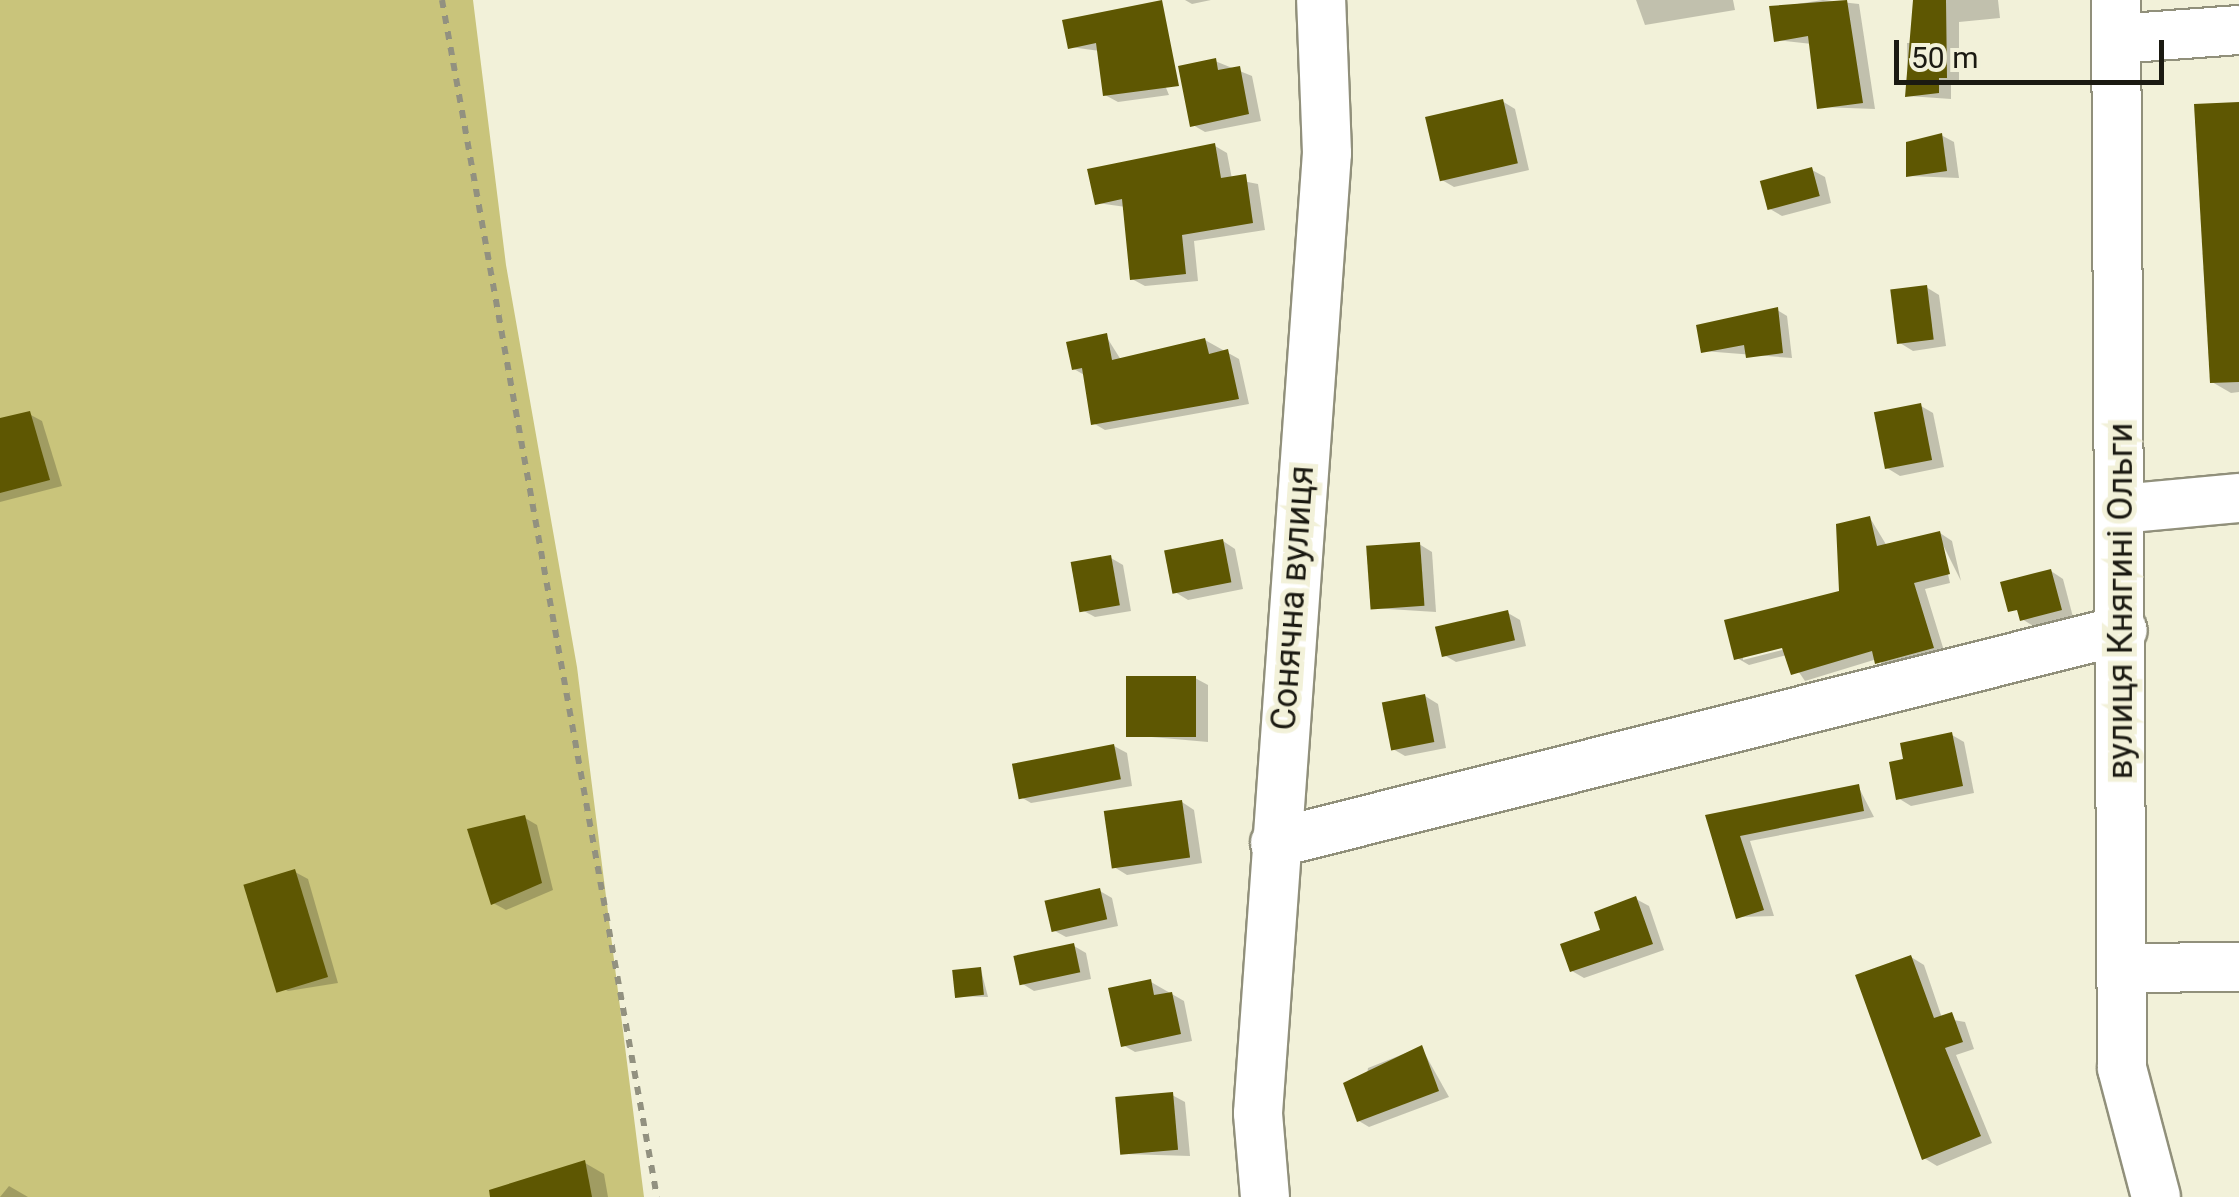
<!DOCTYPE html>
<meta charset="utf-8">
<style>
body{margin:0}
#map{position:relative;width:2239px;height:1197px;overflow:hidden;background:#f2f1d9;font-family:Roboto,sans-serif}
div>[style]{position:absolute}
.green>*{inset:0;background:#c9c47b}
.shadow>*{inset:0;background:#0003}
.building>*{inset:0;background:#5e5702;transform-origin:0 0}
.path>*{height:6px;margin-top:-3px;transform-origin:0;background:repeating-linear-gradient(90deg,#929180 0 8px,transparent 0 16px)}
.roads{filter:drop-shadow(2px 0 #91907b) drop-shadow(-2px 0 #91907b) drop-shadow(0 2px #91907b) drop-shadow(0 -2px #91907b)}
.minor>*{height:48px;margin:-24px;padding:0 24px;transform-origin:24px;border-radius:24px;background:#fff}
span{translate:-50% -50%;white-space:nowrap;text-align:center;line-height:1.15;-webkit-text-stroke:10px #f2f1d9;paint-order:stroke}
.street-label{font-size:35px;color:#1b1a12}
.scale{position:absolute;left:1894px;top:40px;width:270px;height:45px;box-sizing:border-box;border:5px solid #1b1a12;border-top:0;padding-left:12px;font-size:30px;line-height:35px;white-space:nowrap;color:#1b1a12;-webkit-text-stroke:8px #f2f1d9;paint-order:stroke}
</style>
<div id="map">
<div class="green">
<i style="clip-path:polygon(0 0,473px 0,506px 265px,577px 667px,644px 1197px,0 1197px)"></i>
</div>
<div class="shadow">
<i style="clip-path:polygon(1185px 0,1211px 0,1192px 4px)"></i>
<i style="clip-path:polygon(1636px 0,1733px 0,1735px 10px,1645px 25px)"></i>
<i style="clip-path:polygon(1823px 0,1859px 4px,1875px 109px,1820px 107px,1812px 44px,1776px 40px,1772px 8px)"></i>
<i style="clip-path:polygon(1915px 0,1998px 0,2000px 18px,1959px 22px,1959px 84px,1951px 84px,1951px 99px,1908px 96px,1907px 43px,1919px 43px)"></i>
<i style="clip-path:polygon(1137px 17px,1169px 95px,1118px 102px,1105px 95px,1100px 51px,1070px 47px)"></i>
<i style="clip-path:polygon(1215px 61px,1252px 76px,1261px 121px,1205px 132px,1193px 125px)"></i>
<i style="clip-path:polygon(1502px 101px,1515px 109px,1529px 170px,1454px 187px,1442px 180px)"></i>
<i style="clip-path:polygon(2239px 105px,2239px 392px,2231px 393px,2212px 382px)"></i>
<i style="clip-path:polygon(1941px 135px,1954px 142px,1959px 178px,1908px 176px)"></i>
<i style="clip-path:polygon(1215px 146px,1227px 153px,1232px 179px,1258px 184px,1265px 230px,1194px 241px,1198px 281px,1145px 286px,1132px 279px,1126px 207px,1097px 203px)"></i>
<i style="clip-path:polygon(1812px 170px,1825px 177px,1831px 203px,1782px 216px,1770px 209px)"></i>
<i style="clip-path:polygon(1926px 287px,1939px 295px,1946px 346px,1913px 351px,1900px 343px)"></i>
<i style="clip-path:polygon(1777px 310px,1787px 316px,1792px 358px,1703px 351px)"></i>
<i style="clip-path:polygon(1106px 336px,1121px 360px,1205px 340px,1239px 359px,1249px 404px,1105px 430px,1093px 423px,1086px 376px,1074px 369px)"></i>
<i style="clip-path:polygon(1921px 406px,1933px 413px,1944px 467px,1900px 476px,1887px 468px)"></i>
<i style="clip-path:polygon(29px 414px,42px 421px,62px 486px,0 502px,0 421px)"></i>
<i style="clip-path:polygon(evenodd,1870px 518px,1887px 546px,1940px 533px,1952px 541px,1961px 581px,1940px 539px,1950px 583px,1925px 589px,1945px 654px,1890px 669px,1877px 659px,1805px 681px,1787px 655px,1749px 665px,1737px 658px,1841px 592px,1870px 518px,1793px 642px,1794px 647px,1743px 660px,1743px 655px,1793px 642px)"></i>
<i style="clip-path:polygon(1223px 541px,1235px 549px,1243px 589px,1188px 600px,1175px 592px)"></i>
<i style="clip-path:polygon(1419px 544px,1432px 552px,1436px 612px,1372px 608px)"></i>
<i style="clip-path:polygon(1111px 558px,1123px 565px,1131px 611px,1095px 617px,1082px 610px)"></i>
<i style="clip-path:polygon(2051px 571px,2063px 579px,2073px 617px,2035px 627px,2022px 619px)"></i>
<i style="clip-path:polygon(1508px 613px,1520px 620px,1526px 646px,1456px 662px,1444px 655px)"></i>
<i style="clip-path:polygon(1195px 678px,1208px 685px,1208px 742px,1129px 735px)"></i>
<i style="clip-path:polygon(1425px 696px,1438px 704px,1446px 748px,1405px 756px,1393px 749px)"></i>
<i style="clip-path:polygon(1952px 735px,1964px 742px,1974px 793px,1911px 806px,1898px 798px,1906px 761px)"></i>
<i style="clip-path:polygon(1114px 746px,1127px 753px,1132px 786px,1031px 803px,1019px 796px)"></i>
<i style="clip-path:polygon(1858px 786px,1874px 817px,1750px 841px,1774px 916px,1738px 917px,1708px 817px)"></i>
<i style="clip-path:polygon(1182px 802px,1194px 810px,1202px 863px,1127px 875px,1114px 867px)"></i>
<i style="clip-path:polygon(525px 818px,537px 825px,553px 890px,506px 910px,493px 903px)"></i>
<i style="clip-path:polygon(295px 872px,308px 879px,338px 983px,288px 991px,275px 984px)"></i>
<i style="clip-path:polygon(1100px 891px,1112px 898px,1118px 926px,1066px 937px,1053px 930px)"></i>
<i style="clip-path:polygon(1636px 899px,1649px 906px,1664px 950px,1584px 978px,1572px 971px)"></i>
<i style="clip-path:polygon(1074px 946px,1086px 953px,1091px 979px,1034px 991px,1021px 983px)"></i>
<i style="clip-path:polygon(1911px 957px,1924px 965px,1942px 1018px,1965px 1022px,1974px 1049px,1956px 1055px,1992px 1143px,1937px 1166px,1924px 1158px)"></i>
<i style="clip-path:polygon(981px 970px,988px 997px,956px 996px)"></i>
<i style="clip-path:polygon(1151px 982px,1184px 1001px,1192px 1041px,1135px 1052px,1123px 1045px)"></i>
<i style="clip-path:polygon(1421px 1047px,1449px 1097px,1369px 1127px,1359px 1121px,1368px 1068px)"></i>
<i style="clip-path:polygon(1172px 1095px,1185px 1102px,1190px 1156px,1123px 1154px)"></i>
<i style="clip-path:polygon(585px 1163px,604px 1174px,608px 1197px,500px 1197px)"></i>
<i style="clip-path:polygon(9px 1186px,28px 1197px,0 1197px)"></i>
</div>
<div class="building">
<i style="clip-path:polygon(1162px 0,1179px 86px,1103px 96px,1096px 43px,1068px 49px,1062px 20px)"></i>
<i style="clip-path:polygon(1847px 0,1863px 103px,1817px 109px,1808px 36px,1774px 42px,1769px 6px)"></i>
<i style="clip-path:polygon(1913px 0,1946px 0,1947px 78px,1939px 78px,1939px 93px,1905px 97px)"></i>
<i style="clip-path:polygon(1216px 58px,1218px 70px,1240px 66px,1249px 114px,1190px 127px,1178px 66px)"></i>
<i style="left:1503px;top:99px;width:66px;height:80px;rotate:77deg"></i>
<i style="clip-path:polygon(2239px 102px,2239px 382px,2210px 383px,2194px 104px)"></i>
<i style="clip-path:polygon(1942px 133px,1947px 171px,1906px 177px,1906px 142px)"></i>
<i style="clip-path:polygon(1215px 143px,1221px 178px,1246px 174px,1253px 223px,1182px 235px,1186px 274px,1130px 280px,1122px 199px,1095px 205px,1087px 169px)"></i>
<i style="left:1812px;top:167px;width:30px;height:54px;rotate:75deg"></i>
<i style="left:1927px;top:285px;width:55px;height:37px;rotate:83deg"></i>
<i style="clip-path:polygon(1778px 307px,1783px 353px,1746px 358px,1744px 345px,1701px 353px,1696px 325px)"></i>
<i style="clip-path:polygon(1107px 333px,1112px 360px,1205px 338px,1209px 354px,1228px 349px,1239px 399px,1091px 425px,1082px 368px,1072px 370px,1066px 342px)"></i>
<i style="left:1921px;top:403px;width:58px;height:48px;rotate:79deg"></i>
<i style="clip-path:polygon(30px 411px,50px 480px,0 493px,0 418px)"></i>
<i style="clip-path:polygon(1870px 516px,1877px 546px,1940px 531px,1950px 574px,1914px 583px,1934px 648px,1875px 664px,1872px 651px,1791px 675px,1782px 648px,1734px 660px,1724px 620px,1839px 591px,1836px 524px)"></i>
<i style="left:1223px;top:539px;width:44px;height:60px;rotate:79deg"></i>
<i style="left:1420px;top:542px;width:64px;height:54px;rotate:86deg"></i>
<i style="left:1111px;top:555px;width:51px;height:41px;rotate:80deg"></i>
<i style="clip-path:polygon(2051px 569px,2062px 610px,2020px 621px,2017px 610px,2008px 612px,2000px 582px)"></i>
<i style="left:1508px;top:610px;width:31px;height:75px;rotate:77deg"></i>
<i style="left:1126px;top:676px;width:70px;height:61px"></i>
<i style="left:1425px;top:694px;width:49px;height:44px;rotate:79deg"></i>
<i style="clip-path:polygon(1952px 732px,1963px 786px,1896px 800px,1889px 762px,1903px 759px,1900px 743px)"></i>
<i style="left:1114px;top:744px;width:36px;height:104px;rotate:79deg"></i>
<i style="clip-path:polygon(1859px 784px,1864px 811px,1740px 836px,1764px 910px,1736px 919px,1705px 815px)"></i>
<i style="left:1182px;top:800px;width:58px;height:79px;rotate:82deg"></i>
<i style="clip-path:polygon(525px 815px,542px 883px,491px 905px,467px 829px)"></i>
<i style="left:295px;top:869px;width:113px;height:54px;rotate:73deg"></i>
<i style="left:1100px;top:888px;width:32px;height:57px;rotate:77deg"></i>
<i style="clip-path:polygon(1636px 896px,1653px 944px,1570px 972px,1560px 944px,1600px 930px,1594px 912px)"></i>
<i style="left:1074px;top:943px;width:30px;height:62px;rotate:78deg"></i>
<i style="clip-path:polygon(1911px 955px,1934px 1018px,1952px 1012px,1963px 1042px,1945px 1048px,1981px 1136px,1922px 1160px,1855px 975px)"></i>
<i style="left:981px;top:967px;width:28px;height:29px;rotate:84deg"></i>
<i style="clip-path:polygon(1151px 979px,1154px 995px,1172px 992px,1181px 1034px,1121px 1047px,1108px 988px)"></i>
<i style="clip-path:polygon(1422px 1045px,1439px 1091px,1357px 1122px,1343px 1083px)"></i>
<i style="left:1173px;top:1092px;width:58px;height:58px;rotate:85deg"></i>
<i style="clip-path:polygon(585px 1160px,592px 1197px,490px 1197px,489px 1190px)"></i>
</div>
<div class="path">
<i style="left:442px;top:0;width:1216px;rotate:79.82deg"></i>
</div>
<div class="roads">
<div class="minor">
<i style="left:2116px;top:0;width:1068px;rotate:89.68deg"></i>
<i style="left:2122px;top:1068px;width:133px;rotate:75.2deg"></i>
<i style="left:2116px;top:39px;width:123px;rotate:-4.2deg"></i>
<i style="left:2121px;top:509px;width:119px;rotate:-5.3deg"></i>
<i style="left:1275px;top:843px;width:874px;rotate:-14.1deg"></i>
<i style="left:2123px;top:968px;width:116px;rotate:-0.5deg"></i>
<i style="left:1265px;top:1197px;width:84px;rotate:-94.8deg"></i>
<i style="left:1258px;top:1113px;width:962px;rotate:-85.89deg"></i>
<i style="left:1327px;top:153px;width:153px;rotate:-92.2deg"></i>
</div>
</div>
<div class="street-label">
<span style="left:1293px;top:598px;rotate:-86deg">Сонячна вулиця</span>
<span style="left:2121px;top:601px;rotate:-90deg">вулиця Княгині Ольги</span>
</div>
<div class="scale">50 m</div>
</div>
